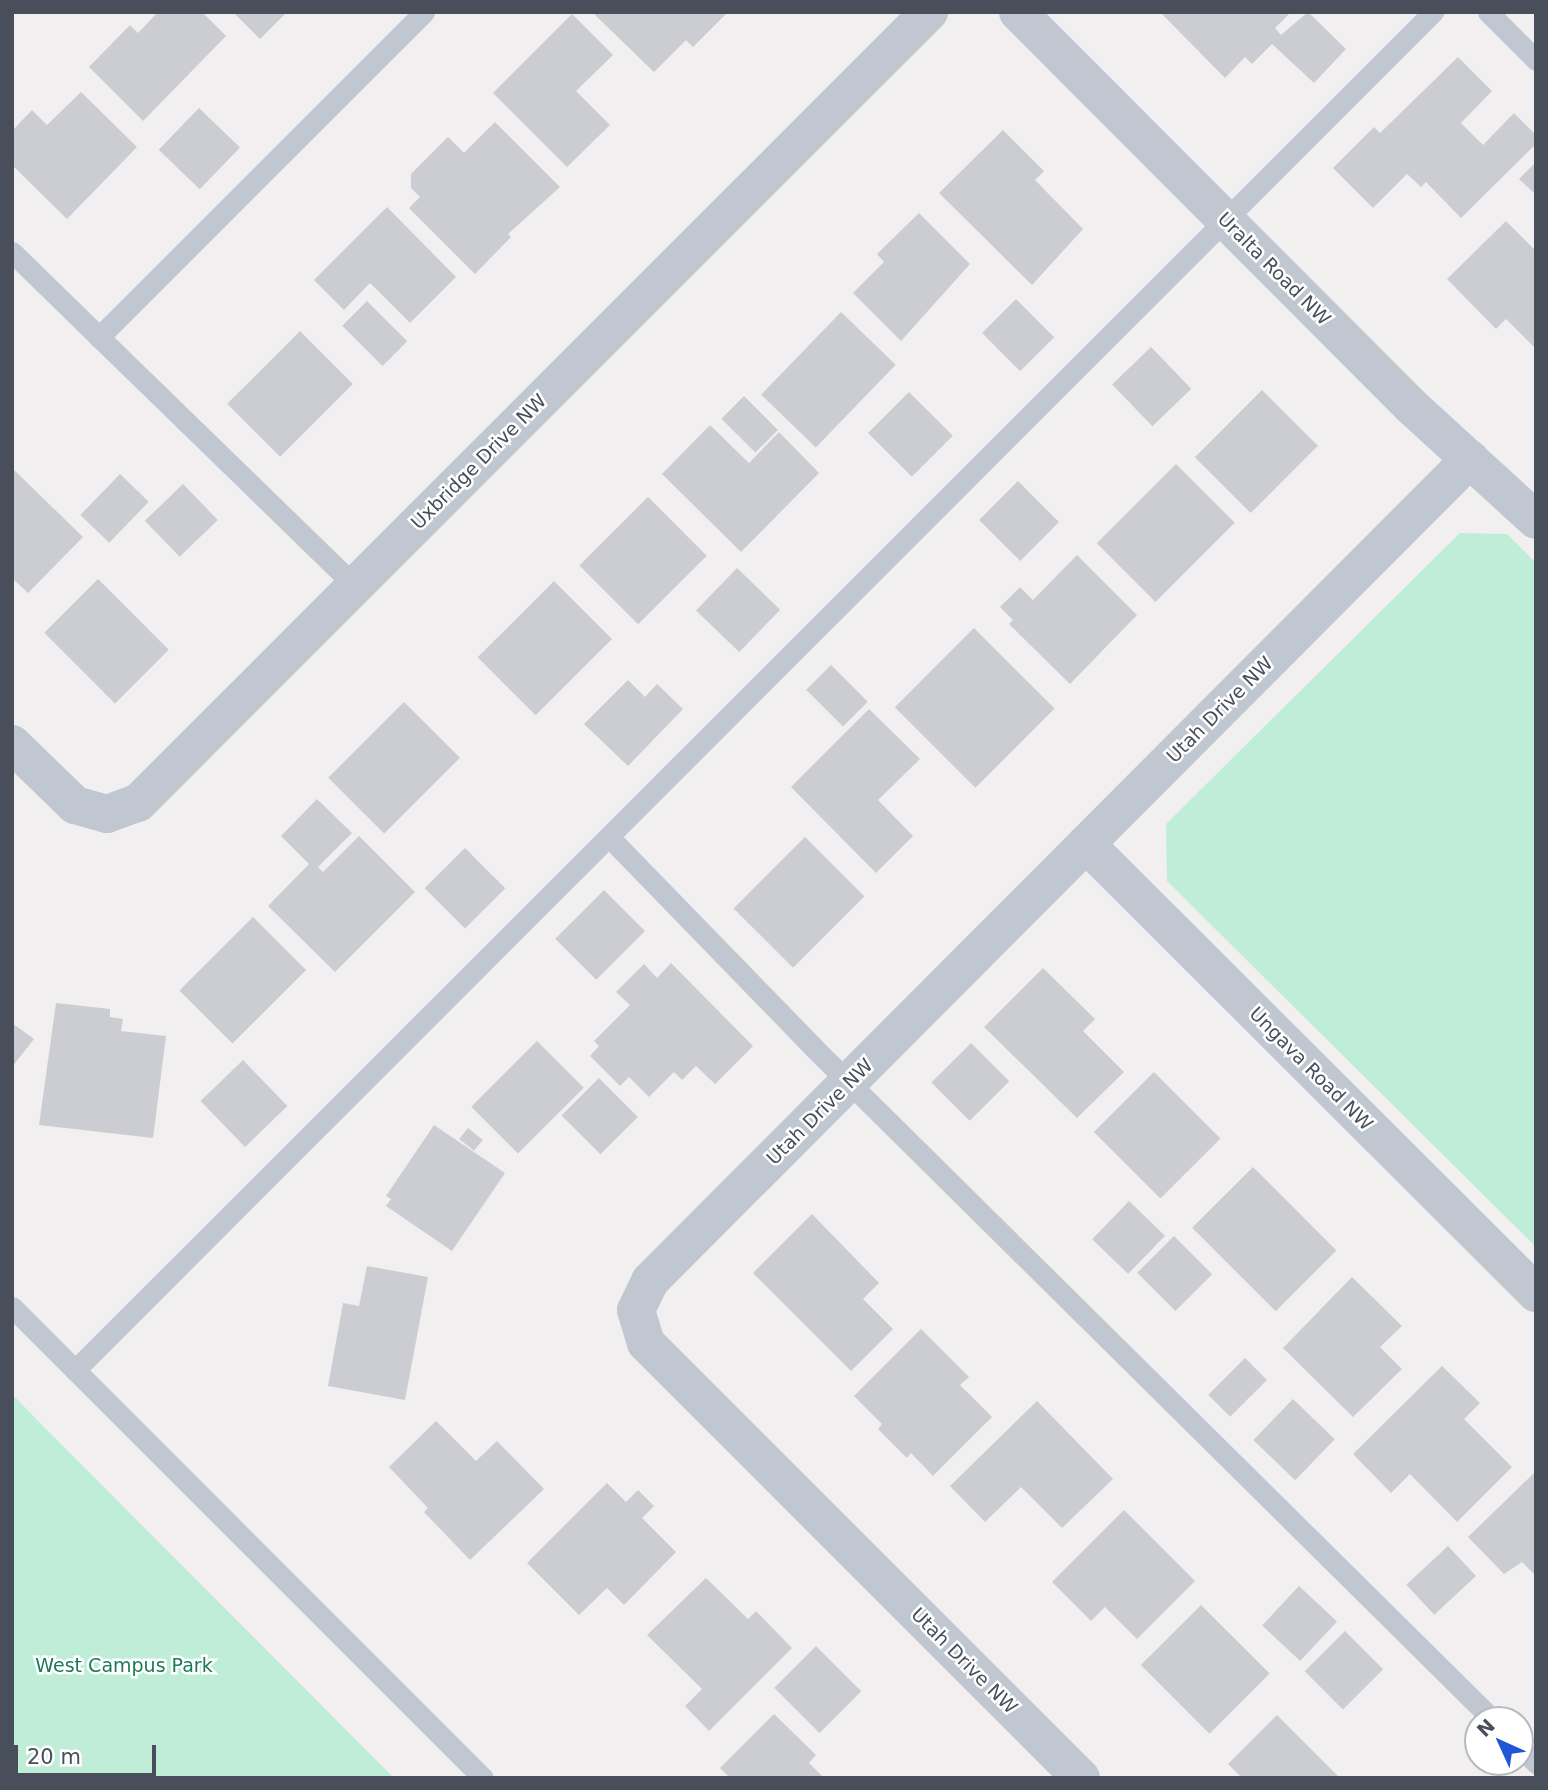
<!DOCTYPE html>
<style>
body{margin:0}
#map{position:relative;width:1548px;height:1790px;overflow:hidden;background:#f1efef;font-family:"DejaVu Sans",sans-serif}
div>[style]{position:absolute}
.green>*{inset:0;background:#bfedd7}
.building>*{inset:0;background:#cccdd3;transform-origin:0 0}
.lane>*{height:21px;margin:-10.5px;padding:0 10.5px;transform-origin:10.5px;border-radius:10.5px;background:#c0c7d0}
.street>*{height:38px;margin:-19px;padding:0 19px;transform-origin:19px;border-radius:19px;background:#c0c7d0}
span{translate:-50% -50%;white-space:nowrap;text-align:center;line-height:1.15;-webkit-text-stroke:5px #fff;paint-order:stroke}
.street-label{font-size:19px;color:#484f5b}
.park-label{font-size:19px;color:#1b7a58}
.frame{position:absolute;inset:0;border:14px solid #484f5b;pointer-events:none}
.north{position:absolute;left:1464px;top:1706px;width:70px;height:70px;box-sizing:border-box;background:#fff;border:2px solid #b6b9bd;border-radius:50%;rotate:315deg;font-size:19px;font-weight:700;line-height:28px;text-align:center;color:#484f5b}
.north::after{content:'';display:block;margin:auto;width:24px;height:32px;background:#2156d9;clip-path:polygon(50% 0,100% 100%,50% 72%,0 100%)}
.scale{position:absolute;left:14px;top:1745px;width:142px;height:32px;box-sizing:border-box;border:4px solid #484f5b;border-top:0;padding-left:9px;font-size:21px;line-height:24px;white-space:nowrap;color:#484f5b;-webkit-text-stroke:5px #fff;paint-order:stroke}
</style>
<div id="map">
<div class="green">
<i style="clip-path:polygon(1460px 533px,1507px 534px,1536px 563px,1536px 1247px,1167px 881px,1166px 824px)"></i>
<i style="clip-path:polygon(12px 1394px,41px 1424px,394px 1778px,12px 1778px)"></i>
</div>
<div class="building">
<i style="clip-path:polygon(158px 12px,202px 12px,226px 36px,143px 121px,89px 67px,130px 25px,138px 33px)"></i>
<i style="clip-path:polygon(233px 12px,287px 12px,260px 39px)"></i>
<i style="clip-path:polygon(597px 12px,728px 12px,693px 47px,686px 40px,654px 72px,595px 15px)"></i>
<i style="clip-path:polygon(1160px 12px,1291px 12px,1275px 28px,1281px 35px,1308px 12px,1346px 49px,1314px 83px,1272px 44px,1252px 64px,1245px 57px,1225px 78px)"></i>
<i style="clip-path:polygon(572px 14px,613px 55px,576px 91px,610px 125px,567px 167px,493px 93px)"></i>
<i style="clip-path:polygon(1458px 57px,1492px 91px,1461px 123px,1483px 145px,1514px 113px,1536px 135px,1536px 144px,1461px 218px,1426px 182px,1421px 187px,1407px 174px,1373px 208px,1333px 168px,1374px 127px,1380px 133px)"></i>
<i style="clip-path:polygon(81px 92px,137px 147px,67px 219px,12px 165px,12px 131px,32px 110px,47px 125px)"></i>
<i style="left:199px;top:108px;width:57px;height:58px;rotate:44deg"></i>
<i style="clip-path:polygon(495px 122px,560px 187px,508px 234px,511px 237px,475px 274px,409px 208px,420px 197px,411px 188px,411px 174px,448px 137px,464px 153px)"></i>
<i style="clip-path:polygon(1003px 130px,1044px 171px,1035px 180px,1083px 229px,1032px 285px,939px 193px)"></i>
<i style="clip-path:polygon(1536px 162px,1536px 195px,1519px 179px)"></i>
<i style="clip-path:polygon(387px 207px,456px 277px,410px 323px,370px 283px,344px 310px,314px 280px)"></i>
<i style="clip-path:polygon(919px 213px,970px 264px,901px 341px,853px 293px,884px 262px,877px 254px)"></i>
<i style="clip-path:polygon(1506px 221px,1536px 251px,1536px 349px,1506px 319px,1496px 329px,1447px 279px)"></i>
<i style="left:1016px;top:299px;width:54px;height:48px;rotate:45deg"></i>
<i style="left:367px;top:301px;width:57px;height:35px;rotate:45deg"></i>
<i style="left:841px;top:312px;width:76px;height:115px;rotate:44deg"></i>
<i style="left:300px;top:331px;width:75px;height:103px;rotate:45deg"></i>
<i style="left:1151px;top:347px;width:58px;height:54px;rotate:46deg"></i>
<i style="left:1262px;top:390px;width:79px;height:95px;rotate:45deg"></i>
<i style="left:909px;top:392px;width:62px;height:58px;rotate:45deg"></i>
<i style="left:744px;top:396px;width:48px;height:32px;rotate:45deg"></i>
<i style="clip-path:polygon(710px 425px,749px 463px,779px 432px,819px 473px,741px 552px,662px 474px)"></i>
<i style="left:1176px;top:464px;width:83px;height:112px;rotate:45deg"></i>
<i style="clip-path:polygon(12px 468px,83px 537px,28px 593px,12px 578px)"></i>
<i style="left:120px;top:474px;width:40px;height:57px;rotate:44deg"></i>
<i style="left:1018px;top:481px;width:58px;height:55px;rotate:45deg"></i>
<i style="left:183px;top:484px;width:50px;height:53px;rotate:46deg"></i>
<i style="left:648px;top:497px;width:83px;height:97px;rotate:45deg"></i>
<i style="clip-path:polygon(1077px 555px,1137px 615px,1070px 684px,1009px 624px,1013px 620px,1000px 607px,1020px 587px,1033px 600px)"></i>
<i style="left:737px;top:568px;width:60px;height:59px;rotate:44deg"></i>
<i style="left:98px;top:579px;width:100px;height:76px;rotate:45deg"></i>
<i style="left:554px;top:581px;width:82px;height:108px;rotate:45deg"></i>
<i style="left:974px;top:628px;width:114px;height:112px;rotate:45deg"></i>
<i style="left:831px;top:665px;width:52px;height:35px;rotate:45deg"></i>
<i style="clip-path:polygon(628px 680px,645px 697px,657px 684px,683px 709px,628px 766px,584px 724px)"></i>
<i style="left:404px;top:702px;width:79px;height:107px;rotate:45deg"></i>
<i style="clip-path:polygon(869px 709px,920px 759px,878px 800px,913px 836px,876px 873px,791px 787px)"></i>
<i style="clip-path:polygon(317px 799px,352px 833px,318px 867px,323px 872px,359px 836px,415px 892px,335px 972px,268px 906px,309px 864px,281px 836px)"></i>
<i style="left:805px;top:837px;width:84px;height:101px;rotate:45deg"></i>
<i style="left:465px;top:848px;width:57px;height:57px;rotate:45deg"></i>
<i style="left:604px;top:890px;width:58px;height:69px;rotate:45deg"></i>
<i style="left:253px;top:917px;width:75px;height:104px;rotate:45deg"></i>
<i style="clip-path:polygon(671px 963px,753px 1046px,715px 1084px,696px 1066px,682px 1080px,674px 1072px,649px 1097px,629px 1077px,620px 1086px,590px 1056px,599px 1046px,594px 1041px,630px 1005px,616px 992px,644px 964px,657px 978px)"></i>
<i style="clip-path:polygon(1043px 968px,1095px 1019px,1083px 1031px,1124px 1072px,1077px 1118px,984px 1027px)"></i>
<i style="clip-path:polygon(56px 1003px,110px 1009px,110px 1017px,123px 1019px,121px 1031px,166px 1036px,153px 1138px,39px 1125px)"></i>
<i style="clip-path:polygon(12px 1023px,34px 1039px,12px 1067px)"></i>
<i style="left:537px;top:1041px;width:66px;height:93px;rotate:45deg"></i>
<i style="left:971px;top:1043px;width:54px;height:56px;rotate:45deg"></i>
<i style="left:243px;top:1060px;width:64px;height:59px;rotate:46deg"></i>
<i style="left:1154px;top:1072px;width:94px;height:85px;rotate:45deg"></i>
<i style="left:599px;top:1078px;width:55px;height:53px;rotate:45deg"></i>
<i style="clip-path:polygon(434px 1125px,505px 1173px,452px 1251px,386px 1206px,391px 1199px,386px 1196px)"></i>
<i style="left:468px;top:1128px;width:19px;height:14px;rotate:39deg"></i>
<i style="left:1253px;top:1167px;width:118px;height:86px;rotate:45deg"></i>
<i style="left:1129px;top:1201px;width:50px;height:53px;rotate:44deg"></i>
<i style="clip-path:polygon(812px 1214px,879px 1283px,863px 1299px,893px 1329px,851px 1371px,753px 1273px)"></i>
<i style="left:1174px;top:1236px;width:54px;height:52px;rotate:45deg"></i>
<i style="clip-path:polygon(367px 1266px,428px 1277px,405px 1400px,328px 1386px,343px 1303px,359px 1306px)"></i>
<i style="clip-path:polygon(1352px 1277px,1402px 1326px,1380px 1347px,1402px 1369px,1353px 1417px,1283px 1348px)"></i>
<i style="clip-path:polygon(921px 1329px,969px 1377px,960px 1385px,992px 1417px,933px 1476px,911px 1453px,907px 1458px,878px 1429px,882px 1424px,854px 1396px)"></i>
<i style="left:1245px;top:1358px;width:31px;height:52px;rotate:45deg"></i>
<i style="clip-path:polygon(1442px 1366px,1480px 1403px,1464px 1419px,1512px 1467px,1457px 1522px,1410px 1474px,1391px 1493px,1353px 1454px)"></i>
<i style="left:1293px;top:1399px;width:58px;height:57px;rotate:44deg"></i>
<i style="clip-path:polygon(1037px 1401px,1113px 1479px,1062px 1528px,1021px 1487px,985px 1522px,950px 1486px)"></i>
<i style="clip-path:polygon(436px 1421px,476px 1461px,497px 1441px,544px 1489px,470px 1560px,424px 1512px,428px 1508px,389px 1467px)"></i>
<i style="clip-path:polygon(1536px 1471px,1536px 1576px,1522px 1562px,1504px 1574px,1468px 1537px)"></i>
<i style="clip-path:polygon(607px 1483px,626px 1502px,638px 1490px,654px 1506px,642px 1518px,676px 1552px,624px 1605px,607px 1588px,579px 1615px,527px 1563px)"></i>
<i style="clip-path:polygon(1124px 1510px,1195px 1581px,1137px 1639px,1105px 1607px,1091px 1621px,1052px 1582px)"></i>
<i style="left:1448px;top:1546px;width:41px;height:57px;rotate:47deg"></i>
<i style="clip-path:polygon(706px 1578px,748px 1619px,756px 1611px,792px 1648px,709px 1731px,685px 1706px,702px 1689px,647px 1635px)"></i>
<i style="left:1299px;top:1586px;width:52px;height:54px;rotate:43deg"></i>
<i style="left:1201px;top:1605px;width:97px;height:85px;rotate:45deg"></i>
<i style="left:1345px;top:1631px;width:54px;height:57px;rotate:45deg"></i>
<i style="left:816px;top:1646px;width:64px;height:59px;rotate:45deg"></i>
<i style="clip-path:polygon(774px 1714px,816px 1755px,809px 1763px,824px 1778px,730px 1778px,720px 1768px)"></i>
<i style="clip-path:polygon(1277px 1715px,1340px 1778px,1242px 1778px,1228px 1764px)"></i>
</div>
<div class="lane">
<i style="left:1488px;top:12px;width:68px;rotate:45deg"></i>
<i style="left:12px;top:252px;width:122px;rotate:44.3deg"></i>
<i style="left:99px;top:337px;width:460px;rotate:-45deg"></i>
<i style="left:99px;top:337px;width:357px;rotate:44.2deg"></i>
<i style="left:611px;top:839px;width:291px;rotate:45.8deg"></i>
<i style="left:814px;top:1048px;width:955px;rotate:44.7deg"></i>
<i style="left:12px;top:1307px;width:666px;rotate:45deg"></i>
<i style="left:75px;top:1370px;width:1921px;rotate:-45deg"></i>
<i style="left:1520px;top:1747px;width:23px;rotate:45deg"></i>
</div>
<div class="street">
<i style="left:1018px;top:12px;width:556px;rotate:45.07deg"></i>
<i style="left:1411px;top:406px;width:169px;rotate:42.4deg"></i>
<i style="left:12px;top:744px;width:88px;rotate:44.1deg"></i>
<i style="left:75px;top:805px;width:33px;rotate:16deg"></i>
<i style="left:107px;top:814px;width:33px;rotate:-20deg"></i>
<i style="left:138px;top:803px;width:1119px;rotate:-45deg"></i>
<i style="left:1086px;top:844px;width:636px;rotate:44.94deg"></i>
<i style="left:1081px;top:1778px;width:615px;rotate:-135deg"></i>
<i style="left:646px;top:1343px;width:34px;rotate:-107deg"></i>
<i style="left:636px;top:1310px;width:32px;rotate:-64deg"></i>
<i style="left:650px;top:1281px;width:1161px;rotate:-45.07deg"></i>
</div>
<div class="street-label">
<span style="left:1274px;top:269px;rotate:45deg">Uralta Road NW</span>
<span style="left:479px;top:462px;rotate:-45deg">Uxbridge Drive NW</span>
<span style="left:1220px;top:710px;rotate:-45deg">Utah Drive NW</span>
<span style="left:1311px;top:1069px;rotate:45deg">Ungava Road NW</span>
<span style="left:820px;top:1112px;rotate:-45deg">Utah Drive NW</span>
<span style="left:964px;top:1661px;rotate:45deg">Utah Drive NW</span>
</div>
<div class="park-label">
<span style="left:124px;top:1666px">West Campus Park</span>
</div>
<div class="frame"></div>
<div class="north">N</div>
<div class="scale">20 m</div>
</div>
